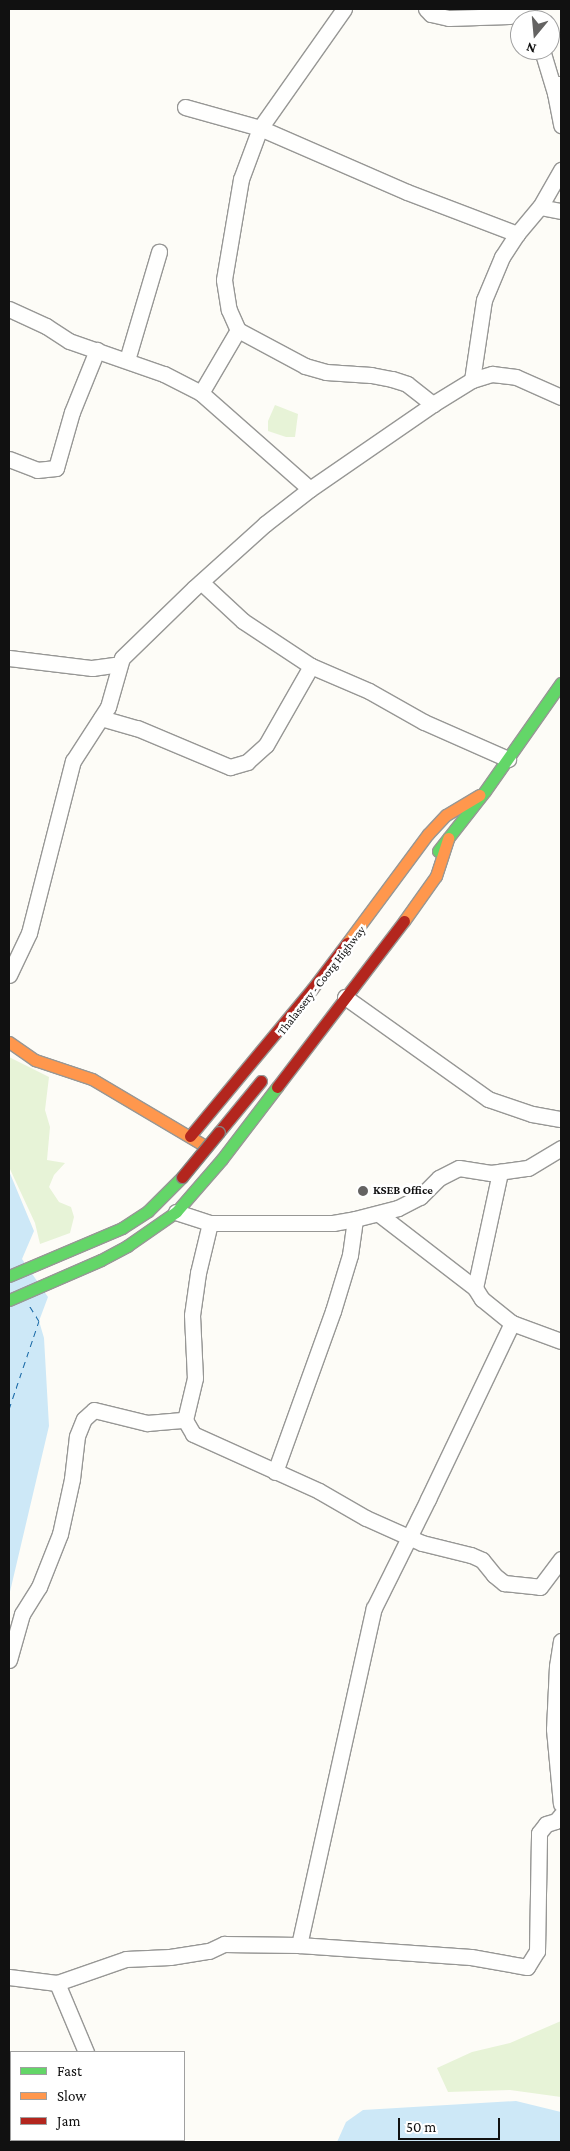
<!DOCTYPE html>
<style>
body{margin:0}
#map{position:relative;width:570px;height:2151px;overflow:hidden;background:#fdfcf7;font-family:"Crimson Pro",serif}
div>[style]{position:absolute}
.green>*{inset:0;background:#e7f3d7}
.water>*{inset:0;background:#cde8f7}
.ferry>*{height:1px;margin-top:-0.5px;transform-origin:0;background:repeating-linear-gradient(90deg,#1768a6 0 6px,transparent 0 11px)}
.roads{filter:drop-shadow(1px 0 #979795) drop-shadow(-1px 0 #979795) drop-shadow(0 1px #979795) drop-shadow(0 -1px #979795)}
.street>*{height:15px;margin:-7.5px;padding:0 7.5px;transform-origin:7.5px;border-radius:7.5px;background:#fffffe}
.fast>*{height:11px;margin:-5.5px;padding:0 5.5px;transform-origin:5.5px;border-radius:5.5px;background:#63d668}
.slow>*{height:11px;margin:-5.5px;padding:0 5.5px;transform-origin:5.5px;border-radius:5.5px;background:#ff974d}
.jam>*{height:11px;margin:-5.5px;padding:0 5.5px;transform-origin:5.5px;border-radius:5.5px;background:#b3261e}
.bridges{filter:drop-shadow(1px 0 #858482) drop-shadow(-1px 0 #858482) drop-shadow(0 1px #858482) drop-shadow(0 -1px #858482)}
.jam-bridge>*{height:11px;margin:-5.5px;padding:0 5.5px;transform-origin:5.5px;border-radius:5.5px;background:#b3261e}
.dots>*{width:14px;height:14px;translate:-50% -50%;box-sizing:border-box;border:2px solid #fff;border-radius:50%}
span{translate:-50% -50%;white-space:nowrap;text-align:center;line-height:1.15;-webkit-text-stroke:5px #fff;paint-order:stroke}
.street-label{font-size:12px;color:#111}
.poi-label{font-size:12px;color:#111;font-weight:700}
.left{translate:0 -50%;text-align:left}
.frame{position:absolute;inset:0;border:10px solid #111;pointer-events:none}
.legend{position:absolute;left:10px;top:2051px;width:175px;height:90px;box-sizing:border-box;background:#fff;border:1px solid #a0a0a0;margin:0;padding:6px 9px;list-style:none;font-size:15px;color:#111}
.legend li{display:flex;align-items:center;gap:10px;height:25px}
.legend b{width:25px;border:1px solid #a0a0a0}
.north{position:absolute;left:510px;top:10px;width:50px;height:50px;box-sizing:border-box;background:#fff;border:1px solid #a0a0a0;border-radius:50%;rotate:197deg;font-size:14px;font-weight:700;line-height:20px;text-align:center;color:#111}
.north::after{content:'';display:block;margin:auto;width:18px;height:22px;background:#646362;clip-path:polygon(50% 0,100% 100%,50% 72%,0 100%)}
.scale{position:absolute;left:398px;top:2118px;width:102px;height:22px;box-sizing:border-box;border:2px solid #111;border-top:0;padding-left:6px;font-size:15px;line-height:18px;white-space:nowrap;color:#111;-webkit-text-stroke:4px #fff;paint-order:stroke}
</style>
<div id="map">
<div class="green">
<i style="clip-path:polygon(275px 405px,298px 414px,295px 437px,286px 437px,268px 431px,268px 421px)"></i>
<i style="clip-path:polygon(9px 1057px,49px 1077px,45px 1110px,50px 1127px,47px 1160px,65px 1163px,54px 1175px,49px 1187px,59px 1202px,71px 1207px,74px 1217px,70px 1233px,40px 1244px,35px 1223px,9px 1167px)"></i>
<i style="clip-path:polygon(561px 2021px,561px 2097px,510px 2090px,448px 2092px,437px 2068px,472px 2052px,510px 2043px)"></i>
</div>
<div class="water">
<i style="clip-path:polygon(9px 1171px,34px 1231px,22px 1259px,48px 1297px,39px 1321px,44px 1338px,49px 1426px,9px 1596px)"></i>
<i style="clip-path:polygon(516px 2101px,561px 2112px,561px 2142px,337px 2142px,346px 2122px,363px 2110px)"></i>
</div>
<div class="ferry">
<i style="left:9px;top:1409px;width:93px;rotate:-71.2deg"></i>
<i style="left:39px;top:1321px;width:19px;rotate:-122deg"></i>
</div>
<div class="roads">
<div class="street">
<i style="left:344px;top:9px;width:146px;rotate:125.2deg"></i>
<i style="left:260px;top:128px;width:54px;rotate:110.4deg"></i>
<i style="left:241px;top:179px;width:102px;rotate:99.6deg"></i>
<i style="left:224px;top:280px;width:30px;rotate:81deg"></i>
<i style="left:229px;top:310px;width:22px;rotate:66deg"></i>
<i style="left:238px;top:330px;width:76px;rotate:28.2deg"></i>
<i style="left:305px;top:366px;width:22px;rotate:16deg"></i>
<i style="left:326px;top:372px;width:45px;rotate:3.8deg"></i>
<i style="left:371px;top:375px;width:21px;rotate:11deg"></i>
<i style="left:392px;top:379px;width:16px;rotate:18deg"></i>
<i style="left:407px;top:384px;width:33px;rotate:38deg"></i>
<i style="left:426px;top:9px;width:7px;rotate:45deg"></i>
<i style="left:431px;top:14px;width:18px;rotate:13deg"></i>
<i style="left:449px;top:18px;width:60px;rotate:-1.9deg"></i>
<i style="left:509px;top:16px;width:21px;rotate:-19deg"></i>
<i style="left:542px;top:50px;width:45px;rotate:73.2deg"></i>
<i style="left:561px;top:84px;width:4px;rotate:180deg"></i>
<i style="left:557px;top:84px;width:9px;rotate:103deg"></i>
<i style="left:555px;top:93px;width:33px;rotate:79deg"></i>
<i style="left:185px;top:107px;width:78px;rotate:15.6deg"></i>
<i style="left:260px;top:128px;width:160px;rotate:23.5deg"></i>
<i style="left:407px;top:192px;width:118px;rotate:20.9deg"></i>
<i style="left:540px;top:207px;width:43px;rotate:-60.4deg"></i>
<i style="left:9px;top:309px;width:41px;rotate:24.7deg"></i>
<i style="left:46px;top:326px;width:27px;rotate:33deg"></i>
<i style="left:69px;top:341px;width:101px;rotate:19.2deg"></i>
<i style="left:164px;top:374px;width:42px;rotate:27.2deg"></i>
<i style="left:201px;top:393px;width:145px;rotate:41.4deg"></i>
<i style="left:127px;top:360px;width:113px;rotate:-73.5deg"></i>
<i style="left:472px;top:380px;width:21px;rotate:-17deg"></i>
<i style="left:492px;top:374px;width:24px;rotate:7deg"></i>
<i style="left:516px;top:377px;width:49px;rotate:24deg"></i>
<i style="left:201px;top:393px;width:73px;rotate:-59.6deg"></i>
<i style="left:9px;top:459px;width:30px;rotate:21deg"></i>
<i style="left:37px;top:470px;width:19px;rotate:-6deg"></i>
<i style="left:56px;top:468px;width:58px;rotate:-74.1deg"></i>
<i style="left:72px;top:412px;width:67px;rotate:-68deg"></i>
<i style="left:201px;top:582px;width:57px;rotate:42.9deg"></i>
<i style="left:243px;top:621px;width:82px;rotate:33.5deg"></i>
<i style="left:311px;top:666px;width:63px;rotate:23.3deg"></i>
<i style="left:369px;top:691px;width:63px;rotate:29.4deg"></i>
<i style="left:424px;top:722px;width:92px;rotate:23.8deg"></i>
<i style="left:9px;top:658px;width:84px;rotate:6.9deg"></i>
<i style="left:92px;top:668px;width:28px;rotate:-8deg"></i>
<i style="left:101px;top:718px;width:37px;rotate:16deg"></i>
<i style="left:137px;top:728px;width:101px;rotate:22.8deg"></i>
<i style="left:230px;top:767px;width:18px;rotate:-16deg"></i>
<i style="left:247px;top:762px;width:25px;rotate:-42deg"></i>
<i style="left:266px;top:745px;width:91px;rotate:-60.3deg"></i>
<i style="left:9px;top:975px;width:47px;rotate:-64.5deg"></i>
<i style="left:29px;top:933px;width:178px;rotate:-75.7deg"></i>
<i style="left:73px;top:761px;width:64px;rotate:-57.1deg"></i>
<i style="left:108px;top:707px;width:51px;rotate:-74.1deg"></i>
<i style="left:122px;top:658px;width:100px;rotate:-44.2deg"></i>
<i style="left:194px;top:588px;width:96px;rotate:-42deg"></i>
<i style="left:265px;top:524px;width:57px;rotate:-37.9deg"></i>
<i style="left:310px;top:489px;width:150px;rotate:-34.6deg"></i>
<i style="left:433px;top:404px;width:46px;rotate:-31.6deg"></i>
<i style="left:472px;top:380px;width:81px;rotate:-81.5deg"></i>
<i style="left:484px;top:300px;width:47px;rotate:-67.3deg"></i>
<i style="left:502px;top:257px;width:27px;rotate:-57deg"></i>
<i style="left:517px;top:234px;width:35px;rotate:-50deg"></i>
<i style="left:540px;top:207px;width:21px;rotate:11deg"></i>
<i style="left:345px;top:997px;width:176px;rotate:35.5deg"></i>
<i style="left:488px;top:1099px;width:46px;rotate:18.8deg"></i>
<i style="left:532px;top:1114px;width:29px;rotate:10deg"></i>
<i style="left:176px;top:1212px;width:36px;rotate:18deg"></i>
<i style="left:210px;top:1223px;width:123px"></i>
<i style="left:333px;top:1223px;width:22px;rotate:-10deg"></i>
<i style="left:355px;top:1219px;width:44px;rotate:-14.3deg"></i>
<i style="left:398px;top:1208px;width:25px;rotate:-27deg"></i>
<i style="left:420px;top:1197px;width:27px;rotate:-45deg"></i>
<i style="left:439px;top:1178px;width:22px;rotate:-27deg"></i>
<i style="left:459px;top:1168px;width:32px;rotate:9deg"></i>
<i style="left:491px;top:1173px;width:37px;rotate:-8deg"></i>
<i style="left:528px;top:1168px;width:39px;rotate:-31deg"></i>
<i style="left:379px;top:1214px;width:121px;rotate:37.6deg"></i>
<i style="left:475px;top:1288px;width:13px;rotate:58deg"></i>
<i style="left:482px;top:1299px;width:38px;rotate:39deg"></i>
<i style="left:512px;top:1323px;width:52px;rotate:20.2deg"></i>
<i style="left:210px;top:1223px;width:51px;rotate:103.5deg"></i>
<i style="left:198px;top:1273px;width:42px;rotate:98.1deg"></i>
<i style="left:192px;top:1315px;width:63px;rotate:87.3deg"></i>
<i style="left:195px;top:1378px;width:43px;rotate:103.4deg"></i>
<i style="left:185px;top:1420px;width:16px;rotate:60deg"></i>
<i style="left:193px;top:1434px;width:138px;rotate:24.3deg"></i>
<i style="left:319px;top:1491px;width:54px;rotate:29.9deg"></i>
<i style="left:366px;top:1518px;width:61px;rotate:24.1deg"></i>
<i style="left:422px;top:1543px;width:50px;rotate:13.8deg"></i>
<i style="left:471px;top:1555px;width:12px;rotate:24deg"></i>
<i style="left:482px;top:1560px;width:19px;rotate:51deg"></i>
<i style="left:494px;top:1575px;width:13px;rotate:39deg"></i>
<i style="left:504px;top:1583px;width:36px;rotate:6deg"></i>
<i style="left:540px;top:1587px;width:35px;rotate:-53deg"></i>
<i style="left:475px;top:1288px;width:119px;rotate:-77.8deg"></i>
<i style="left:275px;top:1472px;width:171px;rotate:-70.2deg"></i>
<i style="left:333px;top:1311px;width:59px;rotate:-73.1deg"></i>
<i style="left:350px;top:1255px;width:36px;rotate:-82deg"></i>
<i style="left:561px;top:1641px;width:25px;rotate:99deg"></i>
<i style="left:557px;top:1666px;width:63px;rotate:92.7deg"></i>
<i style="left:554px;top:1729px;width:75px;rotate:84.7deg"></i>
<i style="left:9px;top:1660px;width:48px;rotate:-74.2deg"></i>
<i style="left:22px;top:1614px;width:32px;rotate:-58deg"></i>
<i style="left:39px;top:1587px;width:57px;rotate:-68.4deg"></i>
<i style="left:60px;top:1534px;width:56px;rotate:-77.7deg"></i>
<i style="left:72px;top:1479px;width:43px;rotate:-83.4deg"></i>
<i style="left:77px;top:1436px;width:18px;rotate:-68deg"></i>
<i style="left:84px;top:1419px;width:13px;rotate:-42deg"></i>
<i style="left:94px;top:1410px;width:55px;rotate:13.8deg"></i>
<i style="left:147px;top:1423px;width:38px;rotate:-5deg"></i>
<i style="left:299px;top:1945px;width:345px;rotate:-77.5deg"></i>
<i style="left:374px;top:1608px;width:122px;rotate:-63.6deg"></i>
<i style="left:428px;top:1499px;width:195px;rotate:-64.5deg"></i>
<i style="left:9px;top:1977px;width:48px;rotate:7.1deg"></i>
<i style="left:57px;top:1983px;width:73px;rotate:-19.2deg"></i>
<i style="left:126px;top:1959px;width:44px;rotate:-2.6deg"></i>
<i style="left:170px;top:1957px;width:39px;rotate:-9deg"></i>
<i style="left:209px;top:1951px;width:17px;rotate:-25deg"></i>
<i style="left:224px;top:1944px;width:75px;rotate:0.8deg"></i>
<i style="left:299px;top:1945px;width:172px;rotate:4deg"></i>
<i style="left:471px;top:1957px;width:57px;rotate:10.1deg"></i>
<i style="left:527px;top:1967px;width:19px;rotate:-58deg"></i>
<i style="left:537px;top:1951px;width:118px;rotate:-89deg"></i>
<i style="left:539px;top:1833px;width:11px;rotate:-52deg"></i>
<i style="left:546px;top:1824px;width:10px;rotate:-17deg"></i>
<i style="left:556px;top:1821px;width:8px;rotate:-50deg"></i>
<i style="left:57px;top:1983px;width:75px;rotate:67.2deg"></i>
</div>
<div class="fast">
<i style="left:438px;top:851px;width:76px;rotate:-51.9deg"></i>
<i style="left:485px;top:791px;width:132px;rotate:-54.9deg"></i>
<i style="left:9px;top:1276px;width:123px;rotate:-23deg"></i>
<i style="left:122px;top:1228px;width:31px;rotate:-33deg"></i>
<i style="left:148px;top:1211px;width:48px;rotate:-45deg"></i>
<i style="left:9px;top:1300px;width:100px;rotate:-23.5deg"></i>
<i style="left:101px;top:1260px;width:30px;rotate:-28deg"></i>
<i style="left:127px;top:1246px;width:60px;rotate:-34.8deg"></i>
<i style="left:176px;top:1212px;width:70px;rotate:-49deg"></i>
<i style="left:222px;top:1159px;width:91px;rotate:-52.6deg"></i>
</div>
<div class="slow">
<i style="left:404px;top:921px;width:55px;rotate:-54.6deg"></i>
<i style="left:436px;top:876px;width:40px;rotate:-72deg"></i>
<i style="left:347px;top:943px;width:136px;rotate:-53.4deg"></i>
<i style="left:428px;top:834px;width:26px;rotate:-47deg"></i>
<i style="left:446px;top:815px;width:39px;rotate:-31deg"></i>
<i style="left:9px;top:1042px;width:32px;rotate:35deg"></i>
<i style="left:35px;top:1060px;width:60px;rotate:18.4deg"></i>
<i style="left:92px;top:1079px;width:128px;rotate:30.6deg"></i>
</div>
<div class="jam">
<i style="left:277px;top:1087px;width:209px;rotate:-52.6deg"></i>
<i style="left:219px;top:1132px;width:66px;rotate:-50.5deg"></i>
<i style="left:190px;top:1136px;width:191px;rotate:-50.3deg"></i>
<i style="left:312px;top:989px;width:58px;rotate:-52.7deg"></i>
</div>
</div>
<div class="bridges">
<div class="jam-bridge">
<i style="left:182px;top:1177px;width:58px;rotate:-50.6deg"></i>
</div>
</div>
<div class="dots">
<i style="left:363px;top:1191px;background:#646362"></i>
</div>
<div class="street-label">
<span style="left:322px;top:981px;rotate:-52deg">Thalassery - Coorg Highway</span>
</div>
<div class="poi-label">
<span class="left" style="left:373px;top:1191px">KSEB Office</span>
</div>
<div class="frame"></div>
<ul class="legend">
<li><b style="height:6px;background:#63d668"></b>Fast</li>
<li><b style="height:6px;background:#ff974d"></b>Slow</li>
<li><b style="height:6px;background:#b3261e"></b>Jam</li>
</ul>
<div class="north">N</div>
<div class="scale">50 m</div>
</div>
